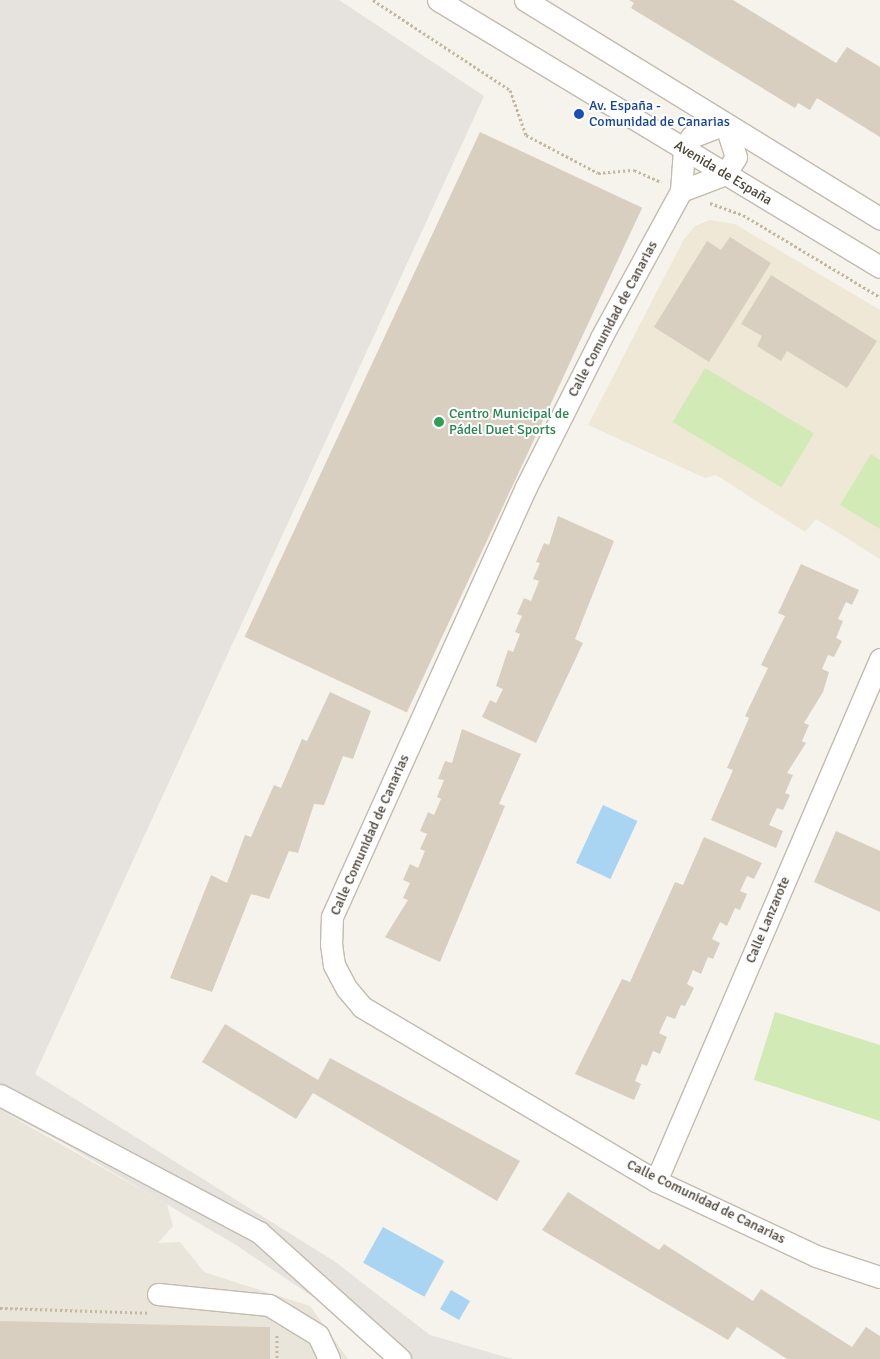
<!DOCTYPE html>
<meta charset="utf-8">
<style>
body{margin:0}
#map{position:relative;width:880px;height:1359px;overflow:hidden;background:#f6f3ec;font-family:Signika,sans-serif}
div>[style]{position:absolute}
.residential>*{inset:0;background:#eae5da}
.industrial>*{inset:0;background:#e6e2dd}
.education>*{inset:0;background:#efe8d6}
.green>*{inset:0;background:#d2eab5;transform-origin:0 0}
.water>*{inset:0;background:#a9d4f2;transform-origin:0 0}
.building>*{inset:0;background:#d8cfc1;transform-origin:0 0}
.path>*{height:3px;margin-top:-1.5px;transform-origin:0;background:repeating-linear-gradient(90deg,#c4b79f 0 2.5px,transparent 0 5px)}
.roads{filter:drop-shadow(1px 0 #c2bbae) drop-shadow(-1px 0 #c2bbae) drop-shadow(0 1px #c2bbae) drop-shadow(0 -1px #c2bbae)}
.minor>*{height:21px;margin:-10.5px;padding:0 10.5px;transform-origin:10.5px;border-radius:10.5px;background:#fff}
.dots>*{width:14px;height:14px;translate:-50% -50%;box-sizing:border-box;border:2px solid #fff;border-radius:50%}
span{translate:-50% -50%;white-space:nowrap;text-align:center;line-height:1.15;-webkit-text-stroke:4px #fff;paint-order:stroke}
.transit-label{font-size:14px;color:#164399}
.left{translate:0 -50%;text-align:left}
.street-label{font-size:14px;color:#4b4439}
.leisure-label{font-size:14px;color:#27864d}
</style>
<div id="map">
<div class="residential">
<i style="clip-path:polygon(0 1110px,167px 1204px,173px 1226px,158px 1243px,180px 1242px,204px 1272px,310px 1306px,348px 1359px,0 1359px)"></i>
</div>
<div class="industrial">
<i style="clip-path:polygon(0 0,339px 0,484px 96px,35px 1074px,334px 1261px,430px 1335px,513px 1359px,383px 1359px,340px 1315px,236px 1245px,58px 1140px,0 1110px)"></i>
</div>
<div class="education">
<i style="clip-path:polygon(710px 220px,735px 224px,880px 310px,880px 559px,816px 519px,805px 532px,716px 475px,705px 478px,588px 425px,684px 239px,695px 226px)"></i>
</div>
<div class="green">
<i style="left:705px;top:368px;width:127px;height:63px;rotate:31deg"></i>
<i style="clip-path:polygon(871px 454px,880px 460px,880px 529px,840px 505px)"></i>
<i style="clip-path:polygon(775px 1012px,880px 1045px,880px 1121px,754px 1080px)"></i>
</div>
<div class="water">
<i style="left:603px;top:805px;width:38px;height:64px;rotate:25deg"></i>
<i style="left:383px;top:1227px;width:70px;height:41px;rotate:29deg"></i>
<i style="left:451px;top:1290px;width:22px;height:22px;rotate:30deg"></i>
</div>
<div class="building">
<i style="clip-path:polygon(629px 0,733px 0,836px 63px,847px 47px,880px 67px,880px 137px,817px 98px,810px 110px,798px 103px,795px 108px,631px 8px,634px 3px)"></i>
<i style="left:480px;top:132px;width:179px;height:557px;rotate:25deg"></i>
<i style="clip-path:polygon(730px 237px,771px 263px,709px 362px,654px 327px,707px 241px,721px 250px)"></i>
<i style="clip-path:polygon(771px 275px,877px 341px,847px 388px,787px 351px,781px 361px,757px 346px,762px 336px,741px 324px)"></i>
<i style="clip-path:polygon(558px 516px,614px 541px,575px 639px,583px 643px,536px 743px,482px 717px,490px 700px,496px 703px,503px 689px,496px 686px,508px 650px,513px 652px,520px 634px,515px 632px,522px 616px,517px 614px,524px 598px,531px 601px,539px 581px,533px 579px,540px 563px,536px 562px,544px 543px,549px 545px)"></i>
<i style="clip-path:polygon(801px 564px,859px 590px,852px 605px,846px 602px,838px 619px,843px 621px,836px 638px,842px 641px,834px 657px,828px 655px,822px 669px,829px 672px,823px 692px,804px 723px,809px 725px,802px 741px,806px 743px,787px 773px,793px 775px,785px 793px,790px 795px,783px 810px,777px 808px,769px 825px,783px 831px,776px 848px,711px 820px,733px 770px,727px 768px,749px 718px,745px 716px,768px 668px,761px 665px,785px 616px,778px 613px)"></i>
<i style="clip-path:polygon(330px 692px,371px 711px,353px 759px,343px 756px,324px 805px,314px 804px,298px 853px,289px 851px,269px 899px,251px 894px,212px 992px,170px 978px,211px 875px,227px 883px,245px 835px,251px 837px,274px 785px,281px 788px,302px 739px,307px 741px)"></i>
<i style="clip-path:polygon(462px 729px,521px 754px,499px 804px,505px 806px,440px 962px,385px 937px,408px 900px,403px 898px,410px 883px,403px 880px,410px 864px,418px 868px,425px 851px,420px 849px,427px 834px,420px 831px,428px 812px,434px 815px,441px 799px,437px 797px,444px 780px,438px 779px,445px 761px,452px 763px)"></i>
<i style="clip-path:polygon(836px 831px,880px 851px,880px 912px,814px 882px)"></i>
<i style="clip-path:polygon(704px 837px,762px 863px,754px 879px,747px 876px,740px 891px,747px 894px,740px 910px,735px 908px,727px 926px,720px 922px,712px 939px,720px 943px,713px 959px,708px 957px,701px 974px,693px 970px,687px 984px,694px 988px,685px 1006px,681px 1005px,675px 1019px,667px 1016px,659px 1033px,667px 1037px,660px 1054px,653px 1051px,647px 1066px,642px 1064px,635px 1081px,641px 1084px,634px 1100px,575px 1074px,622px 979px,630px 982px,675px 882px,683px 885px)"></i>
<i style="clip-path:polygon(225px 1024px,318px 1080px,330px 1058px,520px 1161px,497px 1201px,313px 1093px,296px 1119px,202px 1062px)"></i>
<i style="clip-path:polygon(568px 1192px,659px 1250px,664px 1244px,753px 1301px,761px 1289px,852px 1347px,866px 1327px,880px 1336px,880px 1359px,787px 1359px,737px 1327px,728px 1340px,542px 1230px)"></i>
<i style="clip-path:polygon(0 1321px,270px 1327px,270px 1359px,0 1359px)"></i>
</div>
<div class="path">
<i style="left:373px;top:0;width:164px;rotate:33.3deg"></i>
<i style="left:510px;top:90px;width:48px;rotate:70.4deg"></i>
<i style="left:526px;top:135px;width:81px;rotate:27.8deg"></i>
<i style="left:598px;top:173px;width:36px;rotate:-5deg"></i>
<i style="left:634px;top:170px;width:30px;rotate:24deg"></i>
<i style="left:710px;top:203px;width:35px;rotate:20deg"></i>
<i style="left:743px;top:215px;width:160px;rotate:30.9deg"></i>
<i style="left:0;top:1308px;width:147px;rotate:1.9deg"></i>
<i style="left:277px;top:1335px;width:24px;rotate:90deg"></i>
</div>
<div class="roads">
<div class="minor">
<i style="left:438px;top:0;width:516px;rotate:31.14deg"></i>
<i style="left:525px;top:0;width:417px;rotate:31.6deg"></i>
<i style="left:681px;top:191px;width:47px;rotate:-21.1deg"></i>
<i style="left:725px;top:174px;width:20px;rotate:-57deg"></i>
<i style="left:736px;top:157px;width:35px;rotate:-108deg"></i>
<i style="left:725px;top:124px;width:36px;rotate:159deg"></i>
<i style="left:691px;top:137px;width:14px;rotate:120deg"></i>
<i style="left:684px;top:149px;width:42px;rotate:94.1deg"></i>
<i style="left:681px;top:191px;width:167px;rotate:118.6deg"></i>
<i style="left:601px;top:338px;width:167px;rotate:116.7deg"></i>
<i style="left:526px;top:487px;width:472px;rotate:114.3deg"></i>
<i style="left:332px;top:917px;width:27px;rotate:92deg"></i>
<i style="left:331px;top:944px;width:21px;rotate:82deg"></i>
<i style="left:334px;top:965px;width:27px;rotate:62deg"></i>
<i style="left:347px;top:989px;width:23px;rotate:50deg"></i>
<i style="left:362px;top:1007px;width:342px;rotate:30.6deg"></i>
<i style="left:656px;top:1181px;width:177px;rotate:25.1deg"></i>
<i style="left:816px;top:1256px;width:67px;rotate:18.2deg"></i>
<i style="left:0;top:1095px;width:293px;rotate:27.9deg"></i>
<i style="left:259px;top:1232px;width:190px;rotate:42deg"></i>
<i style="left:656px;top:1181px;width:568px;rotate:-66.77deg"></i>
<i style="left:158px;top:1294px;width:112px;rotate:5.7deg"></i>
<i style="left:269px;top:1305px;width:57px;rotate:31.5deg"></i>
<i style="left:318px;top:1335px;width:26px;rotate:65deg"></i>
</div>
</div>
<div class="dots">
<i style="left:579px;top:114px;background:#1a4fb4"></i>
<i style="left:439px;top:422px;background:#2e9e5b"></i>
</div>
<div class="transit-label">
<span class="left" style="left:589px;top:114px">Av. España -<br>Comunidad de Canarias</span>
</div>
<div class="street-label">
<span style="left:723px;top:173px;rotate:31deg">Avenida de España</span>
<span style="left:613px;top:319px;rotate:-62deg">Calle Comunidad de Canarias</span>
<span style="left:370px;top:835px;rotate:-66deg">Calle Comunidad de Canarias</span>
<span style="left:768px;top:920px;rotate:-67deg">Calle Lanzarote</span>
<span style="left:706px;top:1202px;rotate:26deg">Calle Comunidad de Canarias</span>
</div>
<div class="leisure-label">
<span class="left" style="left:449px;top:422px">Centro Municipal de<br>Pádel Duet Sports</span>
</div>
</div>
